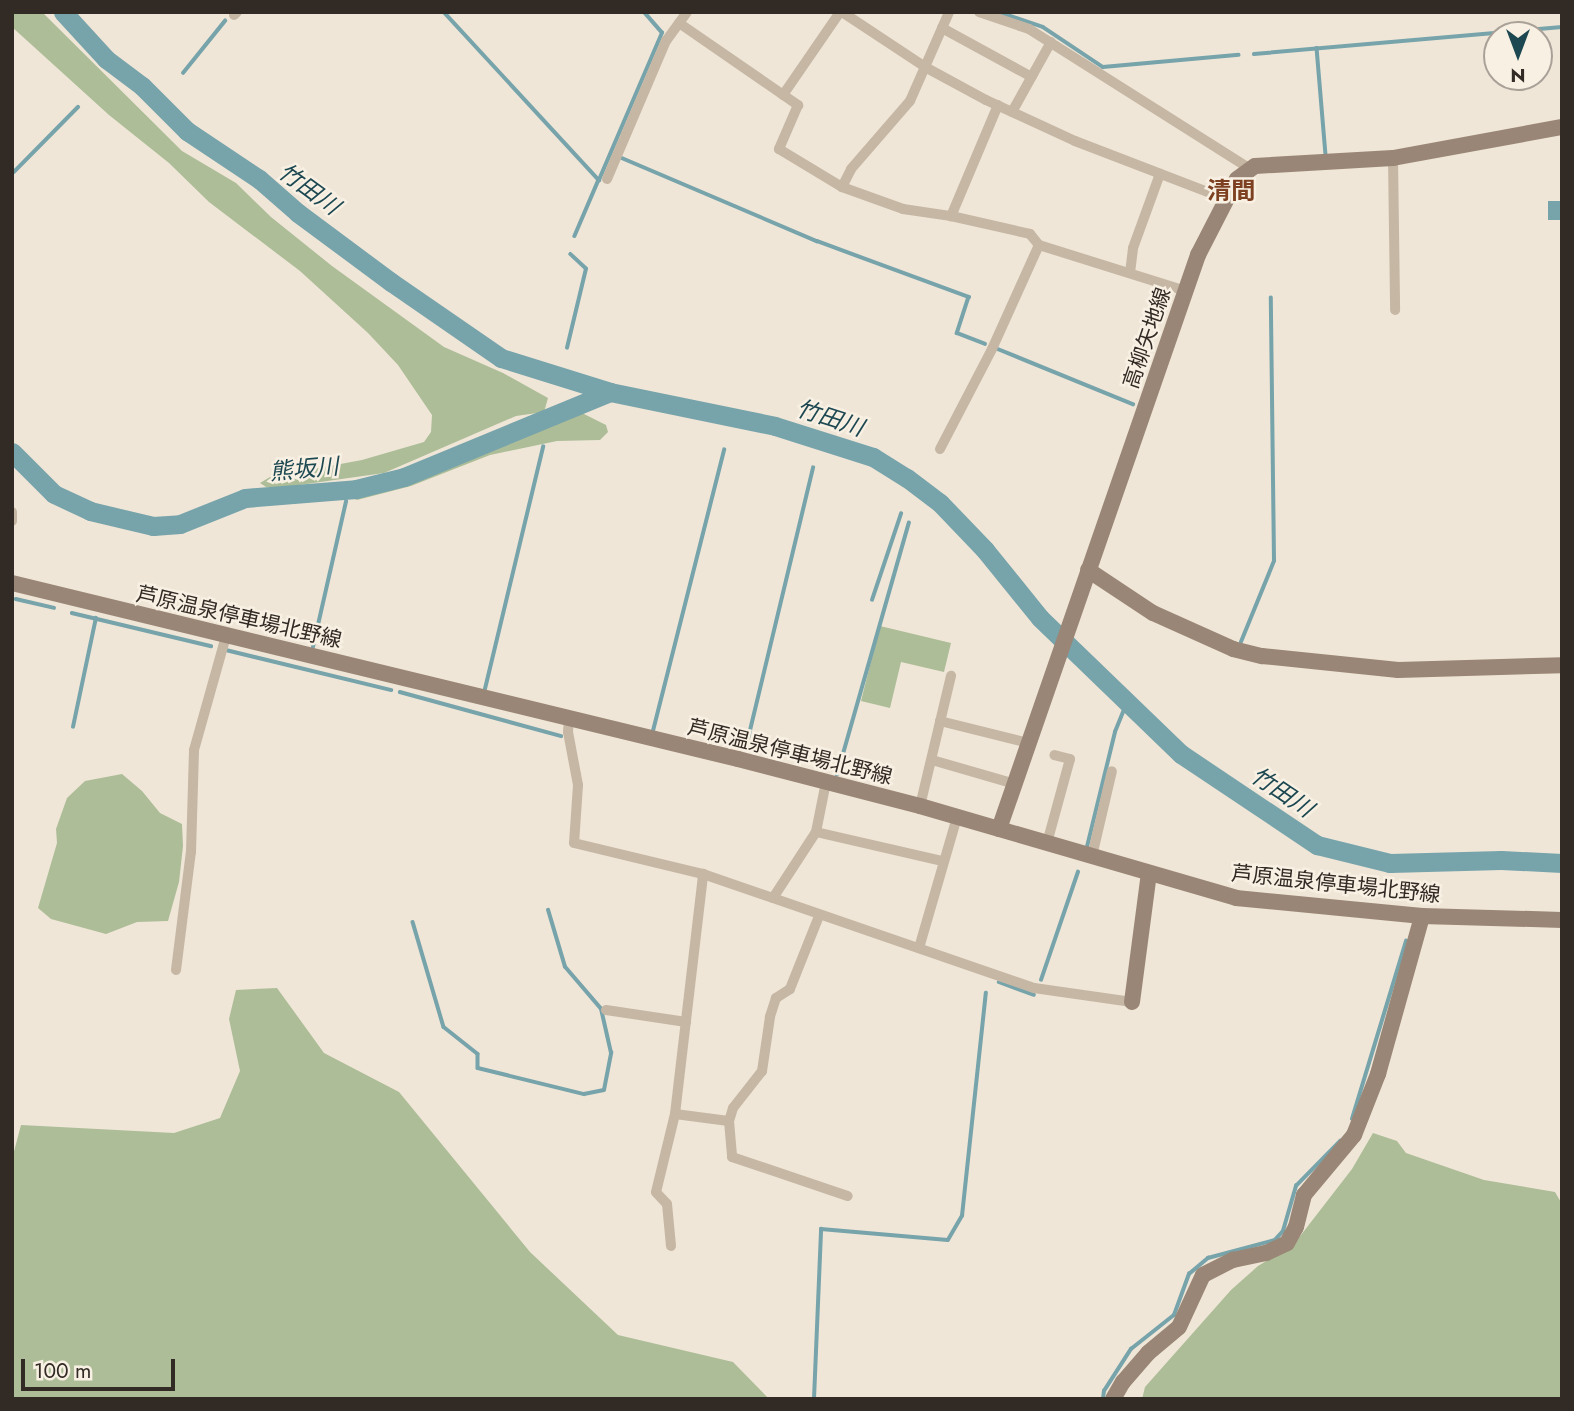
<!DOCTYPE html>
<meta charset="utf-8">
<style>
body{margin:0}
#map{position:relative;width:1574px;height:1411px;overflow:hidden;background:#efe6d7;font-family:Jost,"Noto Sans JP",sans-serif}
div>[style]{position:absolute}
.green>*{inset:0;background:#adbd98}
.water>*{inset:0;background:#77a3ab;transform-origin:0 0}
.stream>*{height:3.5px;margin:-1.75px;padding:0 1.75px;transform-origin:1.75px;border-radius:1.75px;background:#77a3ab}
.river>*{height:19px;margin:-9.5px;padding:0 9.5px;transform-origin:9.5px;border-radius:9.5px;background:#77a3ab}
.street>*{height:10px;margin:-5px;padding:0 5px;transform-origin:5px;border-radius:5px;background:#c6b7a4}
.secondary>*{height:16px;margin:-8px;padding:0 8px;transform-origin:8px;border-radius:8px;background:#9a8676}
span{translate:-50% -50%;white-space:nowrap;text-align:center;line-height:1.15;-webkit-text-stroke:5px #f8f0e3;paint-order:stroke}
.street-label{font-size:21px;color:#322b25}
.water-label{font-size:23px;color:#1d4851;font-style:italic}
.quarter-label{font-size:24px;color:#7d4122;font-weight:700}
.frame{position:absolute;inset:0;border:14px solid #322b25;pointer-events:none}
.north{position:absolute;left:1483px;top:21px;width:70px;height:70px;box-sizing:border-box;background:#f8f0e3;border:2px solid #a9a197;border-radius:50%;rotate:180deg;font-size:19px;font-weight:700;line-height:28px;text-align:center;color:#322b25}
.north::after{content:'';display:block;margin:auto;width:24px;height:32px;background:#1d4851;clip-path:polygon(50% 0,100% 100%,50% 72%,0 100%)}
.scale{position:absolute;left:21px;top:1359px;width:154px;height:32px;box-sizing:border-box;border:4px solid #322b25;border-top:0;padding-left:9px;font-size:21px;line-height:24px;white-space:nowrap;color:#322b25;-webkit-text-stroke:5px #f8f0e3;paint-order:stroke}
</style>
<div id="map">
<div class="green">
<i style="clip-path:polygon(12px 12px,42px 12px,182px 151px,236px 183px,271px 217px,332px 266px,444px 347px,503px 373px,548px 398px,544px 412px,516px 416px,384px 473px,285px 487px,266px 487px,260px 483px,270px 477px,362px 460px,424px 442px,431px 432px,432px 415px,398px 365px,368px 333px,300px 271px,209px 202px,169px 163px,109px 115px,12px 27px)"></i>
<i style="clip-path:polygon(580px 412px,606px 425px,608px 432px,600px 440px,557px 441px,490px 455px,411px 486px,357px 500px,349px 497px,361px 490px,388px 486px,427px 473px)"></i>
<i style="clip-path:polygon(880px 626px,951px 643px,944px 672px,901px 662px,890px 708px,861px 701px)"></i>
<i style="clip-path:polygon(122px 774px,142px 791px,160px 813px,182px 824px,183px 846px,179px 882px,168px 921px,137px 922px,106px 934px,51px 919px,38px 908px,57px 843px,56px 829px,67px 798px,85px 781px)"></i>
<i style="clip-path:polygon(277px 988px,324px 1053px,399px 1092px,530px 1252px,618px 1335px,733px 1362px,769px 1399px,12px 1399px,12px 1159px,21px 1125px,174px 1133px,220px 1118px,240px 1071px,229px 1019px,236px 990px)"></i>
<i style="clip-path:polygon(1373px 1133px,1397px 1141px,1406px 1153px,1484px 1180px,1555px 1192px,1562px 1204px,1562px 1399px,1142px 1399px,1145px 1387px,1231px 1290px,1258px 1266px,1294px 1244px,1352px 1169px)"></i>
</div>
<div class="water">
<i style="left:1562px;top:201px;width:19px;height:14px;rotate:90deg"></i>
</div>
<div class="stream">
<i style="left:444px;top:12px;width:229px;rotate:47.3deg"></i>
<i style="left:599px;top:180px;width:61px;rotate:113.2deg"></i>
<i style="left:999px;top:12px;width:46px;rotate:18.8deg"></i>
<i style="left:1043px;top:27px;width:72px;rotate:33.7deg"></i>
<i style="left:1103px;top:67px;width:136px;rotate:-5.1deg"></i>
<i style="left:1317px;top:48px;width:108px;rotate:85.2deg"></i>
<i style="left:1254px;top:54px;width:309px;rotate:-5deg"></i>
<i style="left:183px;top:73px;width:67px;rotate:-51.1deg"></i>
<i style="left:622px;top:158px;width:212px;rotate:23.1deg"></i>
<i style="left:817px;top:241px;width:162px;rotate:20.2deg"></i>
<i style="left:969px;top:297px;width:38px;rotate:108deg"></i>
<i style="left:957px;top:333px;width:30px;rotate:21deg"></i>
<i style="left:14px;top:172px;width:91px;rotate:-45.4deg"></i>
<i style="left:599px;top:180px;width:160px;rotate:-66.8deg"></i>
<i style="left:662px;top:33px;width:28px;rotate:-131deg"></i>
<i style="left:567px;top:348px;width:81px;rotate:-76.5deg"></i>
<i style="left:586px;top:269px;width:21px;rotate:-137deg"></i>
<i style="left:998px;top:349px;width:146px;rotate:22.2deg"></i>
<i style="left:16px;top:599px;width:39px;rotate:13deg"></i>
<i style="left:872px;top:600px;width:91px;rotate:-71.4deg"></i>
<i style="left:72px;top:613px;width:143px;rotate:13.4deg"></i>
<i style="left:1241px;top:642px;width:87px;rotate:-67.8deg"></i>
<i style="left:1274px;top:561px;width:263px;rotate:-90.7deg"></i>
<i style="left:313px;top:647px;width:149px;rotate:-77.2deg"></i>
<i style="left:226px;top:650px;width:170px;rotate:13.6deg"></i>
<i style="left:485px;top:689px;width:249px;rotate:-76.5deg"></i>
<i style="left:400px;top:692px;width:167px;rotate:15.3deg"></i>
<i style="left:73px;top:727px;width:111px;rotate:-78.1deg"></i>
<i style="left:653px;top:731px;width:290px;rotate:-75.8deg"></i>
<i style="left:747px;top:743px;width:283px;rotate:-76.5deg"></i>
<i style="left:837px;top:775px;width:262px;rotate:-74.1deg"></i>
<i style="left:1087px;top:847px;width:118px;rotate:-76.3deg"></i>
<i style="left:1115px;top:732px;width:32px;rotate:-68deg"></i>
<i style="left:413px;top:922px;width:109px;rotate:73.6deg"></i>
<i style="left:444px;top:1027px;width:43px;rotate:38.5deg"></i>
<i style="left:478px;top:1054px;width:14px;rotate:90deg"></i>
<i style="left:478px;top:1068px;width:109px;rotate:13.8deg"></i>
<i style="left:584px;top:1094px;width:20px;rotate:-11deg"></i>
<i style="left:604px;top:1090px;width:38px;rotate:-79deg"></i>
<i style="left:611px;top:1053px;width:45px;rotate:-102.8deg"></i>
<i style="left:601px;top:1009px;width:55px;rotate:-130.6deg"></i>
<i style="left:565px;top:967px;width:59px;rotate:-106.6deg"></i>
<i style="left:1041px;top:980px;width:114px;rotate:-71.1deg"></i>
<i style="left:999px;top:982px;width:37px;rotate:20deg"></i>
<i style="left:1352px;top:1119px;width:186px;rotate:-73.1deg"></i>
<i style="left:814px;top:1399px;width:170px;rotate:-87.6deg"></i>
<i style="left:821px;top:1229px;width:127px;rotate:5deg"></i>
<i style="left:948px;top:1240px;width:28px;rotate:-60deg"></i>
<i style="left:962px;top:1216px;width:224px;rotate:-83.9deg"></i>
<i style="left:1103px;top:1399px;width:8px;rotate:-83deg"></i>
<i style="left:1104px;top:1391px;width:50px;rotate:-57.3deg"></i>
<i style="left:1131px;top:1349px;width:55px;rotate:-38.3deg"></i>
<i style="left:1174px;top:1315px;width:44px;rotate:-69.9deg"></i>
<i style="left:1189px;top:1274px;width:25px;rotate:-40deg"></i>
<i style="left:1208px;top:1258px;width:69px;rotate:-15deg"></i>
<i style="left:1275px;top:1240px;width:12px;rotate:-48deg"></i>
<i style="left:1283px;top:1231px;width:47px;rotate:-73.9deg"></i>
<i style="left:1296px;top:1186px;width:63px;rotate:-45.6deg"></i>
</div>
<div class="river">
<i style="left:63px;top:12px;width:64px;rotate:47.5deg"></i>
<i style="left:106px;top:59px;width:45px;rotate:36.9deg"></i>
<i style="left:142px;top:86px;width:64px;rotate:45deg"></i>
<i style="left:187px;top:131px;width:87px;rotate:33.7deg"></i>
<i style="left:259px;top:179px;width:52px;rotate:41.1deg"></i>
<i style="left:298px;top:213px;width:116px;rotate:36.6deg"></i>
<i style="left:391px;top:282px;width:134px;rotate:34.6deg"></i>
<i style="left:501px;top:358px;width:114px;rotate:17.3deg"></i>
<i style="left:610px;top:392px;width:168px;rotate:11.6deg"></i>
<i style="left:775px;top:426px;width:103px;rotate:17.6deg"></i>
<i style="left:873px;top:457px;width:40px;rotate:32deg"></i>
<i style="left:907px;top:478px;width:41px;rotate:37.1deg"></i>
<i style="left:940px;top:503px;width:65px;rotate:46.2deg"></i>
<i style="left:985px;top:550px;width:87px;rotate:51deg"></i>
<i style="left:1040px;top:618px;width:196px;rotate:44deg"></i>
<i style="left:1181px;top:754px;width:164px;rotate:33.8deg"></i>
<i style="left:1317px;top:845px;width:75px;rotate:13.9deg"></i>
<i style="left:1390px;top:863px;width:111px;rotate:-1.5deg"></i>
<i style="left:1501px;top:860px;width:61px;rotate:2.8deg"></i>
<i style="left:12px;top:452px;width:59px;rotate:45deg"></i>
<i style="left:54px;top:494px;width:40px;rotate:25deg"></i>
<i style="left:90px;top:511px;width:65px;rotate:13.4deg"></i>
<i style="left:153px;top:526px;width:27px;rotate:-4deg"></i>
<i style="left:180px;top:524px;width:70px;rotate:-21.8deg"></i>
<i style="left:245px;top:498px;width:111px;rotate:-4.6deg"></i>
<i style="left:356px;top:489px;width:49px;rotate:-14deg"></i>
<i style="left:404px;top:477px;width:223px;rotate:-22.4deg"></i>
</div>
<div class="street">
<i style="left:842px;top:12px;width:100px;rotate:33.5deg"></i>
<i style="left:925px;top:67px;width:69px;rotate:28.4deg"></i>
<i style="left:986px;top:100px;width:98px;rotate:24.7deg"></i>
<i style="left:1075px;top:141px;width:162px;rotate:21deg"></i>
<i style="left:979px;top:12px;width:53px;rotate:18.8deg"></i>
<i style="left:1029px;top:29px;width:260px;rotate:32.3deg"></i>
<i style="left:234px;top:15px;width:4px;rotate:-45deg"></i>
<i style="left:679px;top:23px;width:145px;rotate:34.6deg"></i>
<i style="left:798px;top:105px;width:48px;rotate:113.4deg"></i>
<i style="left:779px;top:149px;width:74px;rotate:31.1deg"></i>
<i style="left:842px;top:187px;width:65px;rotate:19.8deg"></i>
<i style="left:903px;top:209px;width:49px;rotate:8.3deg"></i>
<i style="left:942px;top:28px;width:102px;rotate:28.6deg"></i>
<i style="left:783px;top:95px;width:101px;rotate:-55.5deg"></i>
<i style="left:998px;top:105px;width:121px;rotate:112.9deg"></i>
<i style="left:951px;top:216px;width:81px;rotate:12.8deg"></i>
<i style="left:1030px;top:234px;width:14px;rotate:51deg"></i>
<i style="left:1012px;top:112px;width:80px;rotate:-60.9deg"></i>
<i style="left:1393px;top:158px;width:152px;rotate:89.2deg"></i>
<i style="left:607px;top:179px;width:150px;rotate:-66.9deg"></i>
<i style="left:666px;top:41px;width:36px;rotate:-54deg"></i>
<i style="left:842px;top:187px;width:20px;rotate:-63deg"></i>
<i style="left:851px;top:169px;width:90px;rotate:-49.1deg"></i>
<i style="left:910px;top:101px;width:97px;rotate:-66.3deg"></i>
<i style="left:1130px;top:273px;width:25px;rotate:-83deg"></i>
<i style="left:1133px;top:248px;width:79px;rotate:-70deg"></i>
<i style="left:940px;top:449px;width:113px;rotate:-62.5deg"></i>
<i style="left:992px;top:349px;width:114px;rotate:-65.7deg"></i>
<i style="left:1039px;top:245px;width:154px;rotate:17.4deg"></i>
<i style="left:12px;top:512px;width:9px;rotate:90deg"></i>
<i style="left:569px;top:720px;width:12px;rotate:95deg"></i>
<i style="left:568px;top:732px;width:54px;rotate:79.3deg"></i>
<i style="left:578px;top:785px;width:58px;rotate:93.9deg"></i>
<i style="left:574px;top:843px;width:133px;rotate:13.5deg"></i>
<i style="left:703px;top:874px;width:350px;rotate:19deg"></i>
<i style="left:1034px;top:988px;width:99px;rotate:8.1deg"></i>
<i style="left:940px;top:721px;width:91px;rotate:14deg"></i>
<i style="left:932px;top:760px;width:86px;rotate:16.1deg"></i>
<i style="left:920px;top:806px;width:134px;rotate:-76.6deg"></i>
<i style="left:816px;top:832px;width:130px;rotate:12.9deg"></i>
<i style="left:1047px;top:843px;width:87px;rotate:-74.7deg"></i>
<i style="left:1070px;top:759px;width:16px;rotate:-166deg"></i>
<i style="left:1092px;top:856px;width:87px;rotate:-76.8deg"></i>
<i style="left:773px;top:898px;width:79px;rotate:-56.9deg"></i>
<i style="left:816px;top:832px;width:51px;rotate:-78.7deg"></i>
<i style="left:819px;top:916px;width:79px;rotate:111.7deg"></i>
<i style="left:790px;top:989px;width:17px;rotate:147deg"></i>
<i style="left:776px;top:998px;width:20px;rotate:108deg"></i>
<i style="left:770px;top:1017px;width:55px;rotate:98.4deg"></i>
<i style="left:762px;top:1071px;width:47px;rotate:128.1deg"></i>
<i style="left:733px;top:1108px;width:14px;rotate:107deg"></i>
<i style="left:729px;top:1121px;width:36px;rotate:85deg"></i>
<i style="left:732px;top:1157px;width:122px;rotate:18.6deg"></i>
<i style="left:919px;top:948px;width:136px;rotate:-73.8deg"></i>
<i style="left:176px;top:970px;width:119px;rotate:-82.8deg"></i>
<i style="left:191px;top:852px;width:102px;rotate:-88.3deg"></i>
<i style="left:194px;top:750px;width:118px;rotate:-74.3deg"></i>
<i style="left:606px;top:1010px;width:81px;rotate:8.5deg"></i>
<i style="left:675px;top:1114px;width:54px;rotate:7.4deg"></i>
<i style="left:671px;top:1246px;width:42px;rotate:-95.4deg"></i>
<i style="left:667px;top:1204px;width:16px;rotate:-133deg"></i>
<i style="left:656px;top:1192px;width:80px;rotate:-76.3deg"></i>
<i style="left:675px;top:1114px;width:242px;rotate:-83.3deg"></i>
</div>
<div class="secondary">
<i style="left:1088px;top:570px;width:78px;rotate:33.5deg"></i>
<i style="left:1153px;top:613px;width:88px;rotate:24.2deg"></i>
<i style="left:1233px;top:649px;width:30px;rotate:14deg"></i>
<i style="left:1262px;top:656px;width:137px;rotate:5.9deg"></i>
<i style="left:1398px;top:670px;width:164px;rotate:-1.7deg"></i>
<i style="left:12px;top:583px;width:747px;rotate:13.63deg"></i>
<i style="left:738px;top:759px;width:188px;rotate:14.5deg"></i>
<i style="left:920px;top:806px;width:329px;rotate:16.2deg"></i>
<i style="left:1236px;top:898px;width:187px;rotate:5.5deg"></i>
<i style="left:1422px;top:916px;width:140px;rotate:1.6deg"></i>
<i style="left:999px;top:829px;width:608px;rotate:-70.88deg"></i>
<i style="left:1198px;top:255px;width:85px;rotate:-62.8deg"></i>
<i style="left:1237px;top:179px;width:22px;rotate:-36deg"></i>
<i style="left:1255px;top:166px;width:138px;rotate:-3.3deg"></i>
<i style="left:1393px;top:158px;width:172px;rotate:-10.4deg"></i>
<i style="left:1132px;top:1002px;width:130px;rotate:-82.5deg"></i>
<i style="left:1113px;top:1399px;width:20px;rotate:-60deg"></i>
<i style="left:1123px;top:1382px;width:38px;rotate:-49deg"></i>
<i style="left:1148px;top:1353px;width:40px;rotate:-40deg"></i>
<i style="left:1179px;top:1327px;width:57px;rotate:-65.2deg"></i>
<i style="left:1203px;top:1275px;width:34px;rotate:-27deg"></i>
<i style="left:1233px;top:1260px;width:34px;rotate:-12deg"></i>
<i style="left:1266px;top:1253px;width:23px;rotate:-25deg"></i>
<i style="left:1287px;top:1243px;width:18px;rotate:-61deg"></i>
<i style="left:1296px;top:1227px;width:33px;rotate:-76deg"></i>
<i style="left:1304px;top:1195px;width:78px;rotate:-50.2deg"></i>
<i style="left:1354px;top:1135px;width:66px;rotate:-68.5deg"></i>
<i style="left:1378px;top:1074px;width:164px;rotate:-74.4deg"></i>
</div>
<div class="street-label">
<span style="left:1147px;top:338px;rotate:-71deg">高柳矢地線</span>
<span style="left:239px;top:617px;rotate:13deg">芦原温泉停車場北野線</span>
<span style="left:790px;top:752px;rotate:14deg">芦原温泉停車場北野線</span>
<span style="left:1336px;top:884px;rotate:6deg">芦原温泉停車場北野線</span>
</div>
<div class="water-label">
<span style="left:309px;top:189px;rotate:36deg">竹田川</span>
<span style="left:830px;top:418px;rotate:18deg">竹田川</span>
<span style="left:304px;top:469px;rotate:-5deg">熊坂川</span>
<span style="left:1282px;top:792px;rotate:34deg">竹田川</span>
</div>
<div class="quarter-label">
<span style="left:1231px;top:191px">清間</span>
</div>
<div class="frame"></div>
<div class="north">N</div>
<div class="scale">100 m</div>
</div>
